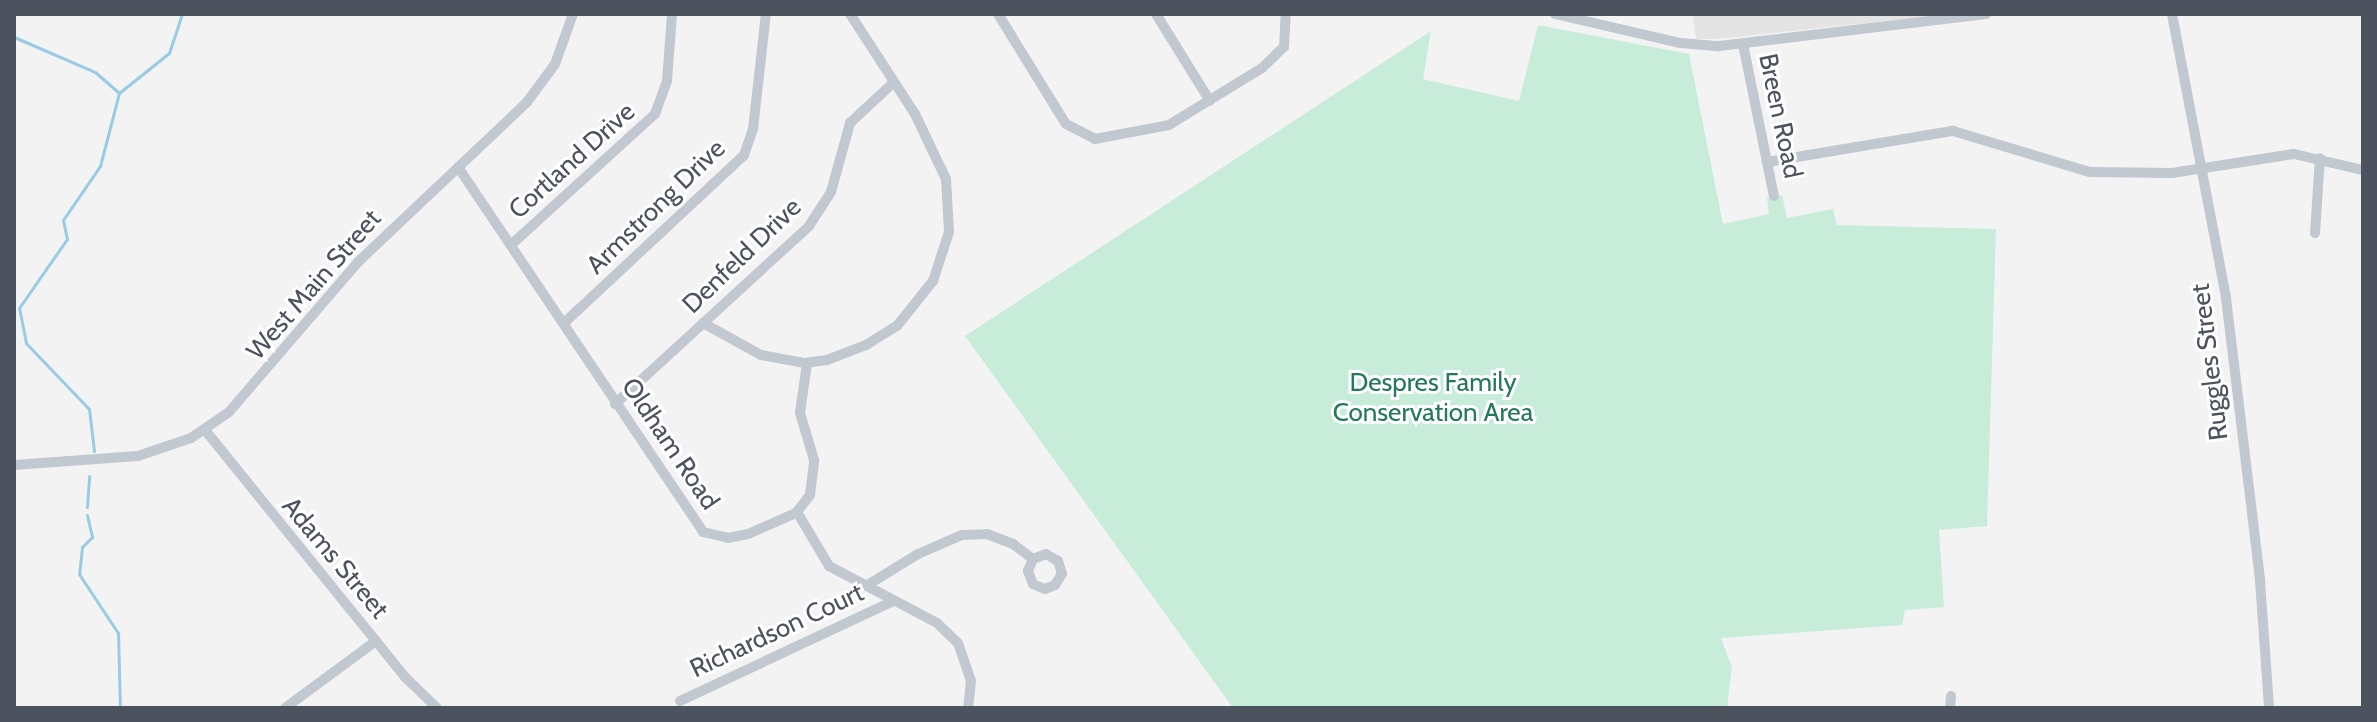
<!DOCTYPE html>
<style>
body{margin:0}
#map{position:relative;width:2377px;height:722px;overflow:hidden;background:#f4f3f3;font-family:Cabin,sans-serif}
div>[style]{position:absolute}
.education>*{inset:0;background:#e5e4e4}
.green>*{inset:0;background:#c7ecda}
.stream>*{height:3px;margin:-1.5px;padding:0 1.5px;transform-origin:1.5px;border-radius:1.5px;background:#99cbe4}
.minor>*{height:10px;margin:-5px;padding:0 5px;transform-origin:5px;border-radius:5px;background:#c2c8cf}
span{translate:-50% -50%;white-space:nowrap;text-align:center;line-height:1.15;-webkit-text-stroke:6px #fff;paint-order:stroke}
.street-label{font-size:26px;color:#4c535e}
.park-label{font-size:26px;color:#237959}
.frame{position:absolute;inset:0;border:16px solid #4c535e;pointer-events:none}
</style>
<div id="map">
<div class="education">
<i style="clip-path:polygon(1692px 14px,1950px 14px,1718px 39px,1696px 39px)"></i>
</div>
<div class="green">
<i style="clip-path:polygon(1538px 25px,1689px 54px,1723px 224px,1769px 214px,1767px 198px,1782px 195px,1787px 218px,1833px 209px,1837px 225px,1996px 229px,1987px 526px,1939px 530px,1944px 607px,1905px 610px,1902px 625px,1721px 638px,1732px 667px,1727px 708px,1233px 708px,965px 336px,1431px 31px,1423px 79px,1519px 101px)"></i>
</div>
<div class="stream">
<i style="left:14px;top:37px;width:88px;rotate:23.4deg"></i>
<i style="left:95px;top:72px;width:32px;rotate:41deg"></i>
<i style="left:94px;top:451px;width:42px;rotate:-96.8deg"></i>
<i style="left:89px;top:409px;width:91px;rotate:-133.7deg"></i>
<i style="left:26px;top:343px;width:36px;rotate:-101deg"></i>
<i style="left:19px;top:308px;width:84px;rotate:-55.2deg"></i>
<i style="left:67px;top:239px;width:19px;rotate:-102deg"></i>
<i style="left:63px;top:220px;width:65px;rotate:-55.6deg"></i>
<i style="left:100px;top:166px;width:75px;rotate:-75.4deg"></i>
<i style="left:119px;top:93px;width:64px;rotate:-38.7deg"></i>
<i style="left:169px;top:53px;width:41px;rotate:-71.6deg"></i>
<i style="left:87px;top:507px;width:31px;rotate:-86deg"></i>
<i style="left:87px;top:515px;width:23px;rotate:77deg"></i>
<i style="left:92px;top:537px;width:14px;rotate:135deg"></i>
<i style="left:82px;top:547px;width:27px;rotate:96deg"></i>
<i style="left:79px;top:574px;width:71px;rotate:56.5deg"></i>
<i style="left:118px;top:633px;width:75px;rotate:88.5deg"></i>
</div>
<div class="minor">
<i style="left:998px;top:14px;width:129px;rotate:58.3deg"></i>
<i style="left:1066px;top:124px;width:33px;rotate:27deg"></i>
<i style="left:1095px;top:139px;width:75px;rotate:-10.7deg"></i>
<i style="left:1169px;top:125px;width:109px;rotate:-31.5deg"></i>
<i style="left:1262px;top:68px;width:30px;rotate:-44deg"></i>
<i style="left:1284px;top:47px;width:33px;rotate:-87deg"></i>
<i style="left:1156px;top:14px;width:102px;rotate:58.2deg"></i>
<i style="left:1555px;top:14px;width:129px;rotate:13deg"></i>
<i style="left:1681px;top:43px;width:38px;rotate:5deg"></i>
<i style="left:1719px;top:46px;width:269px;rotate:-6.8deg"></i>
<i style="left:2172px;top:14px;width:289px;rotate:79.2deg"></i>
<i style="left:2226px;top:298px;width:285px;rotate:83.1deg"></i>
<i style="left:2260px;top:581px;width:127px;rotate:85.9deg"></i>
<i style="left:1743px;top:44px;width:155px;rotate:78.5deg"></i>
<i style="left:1767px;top:162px;width:189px;rotate:-9.5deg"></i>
<i style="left:1953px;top:131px;width:143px;rotate:16.7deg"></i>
<i style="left:2090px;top:172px;width:82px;rotate:0.7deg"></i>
<i style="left:2172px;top:173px;width:123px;rotate:-8.9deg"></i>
<i style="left:2294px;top:154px;width:71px;rotate:13.1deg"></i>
<i style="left:458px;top:167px;width:440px;rotate:56.1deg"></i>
<i style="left:703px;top:532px;width:26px;rotate:13deg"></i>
<i style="left:728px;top:538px;width:20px;rotate:-11deg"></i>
<i style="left:748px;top:534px;width:52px;rotate:-23.6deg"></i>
<i style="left:796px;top:513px;width:23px;rotate:-52deg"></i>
<i style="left:810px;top:495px;width:35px;rotate:-83deg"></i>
<i style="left:814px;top:460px;width:49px;rotate:-106.6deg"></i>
<i style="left:800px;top:413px;width:50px;rotate:-82deg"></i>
<i style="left:2315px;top:233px;width:75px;rotate:-86.2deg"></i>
<i style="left:512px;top:244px;width:193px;rotate:-42.3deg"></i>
<i style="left:655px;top:114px;width:35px;rotate:-70deg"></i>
<i style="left:667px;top:81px;width:67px;rotate:-85.7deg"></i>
<i style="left:564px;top:323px;width:246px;rotate:-43deg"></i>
<i style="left:744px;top:155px;width:28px;rotate:-71deg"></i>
<i style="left:753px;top:129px;width:116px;rotate:-83.6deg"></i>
<i style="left:703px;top:323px;width:66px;rotate:28.9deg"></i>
<i style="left:761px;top:355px;width:45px;rotate:10.3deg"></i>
<i style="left:805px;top:363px;width:22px;rotate:-8deg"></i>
<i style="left:827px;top:360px;width:42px;rotate:-21deg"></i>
<i style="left:866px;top:345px;width:36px;rotate:-32deg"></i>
<i style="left:897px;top:326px;width:58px;rotate:-51.3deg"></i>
<i style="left:933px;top:281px;width:52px;rotate:-71.9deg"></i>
<i style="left:949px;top:232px;width:53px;rotate:-93.2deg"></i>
<i style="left:946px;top:179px;width:72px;rotate:-115.5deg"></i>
<i style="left:915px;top:114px;width:119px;rotate:-123deg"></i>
<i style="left:615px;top:404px;width:263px;rotate:-42.5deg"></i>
<i style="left:809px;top:226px;width:40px;rotate:-57.1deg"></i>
<i style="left:831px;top:192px;width:72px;rotate:-74.6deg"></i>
<i style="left:850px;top:123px;width:60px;rotate:-43deg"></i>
<i style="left:205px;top:430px;width:318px;rotate:51deg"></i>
<i style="left:405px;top:677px;width:45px;rotate:44.1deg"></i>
<i style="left:14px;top:465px;width:124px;rotate:-4.2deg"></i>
<i style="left:138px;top:456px;width:56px;rotate:-18.8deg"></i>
<i style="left:191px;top:438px;width:46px;rotate:-34.4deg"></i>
<i style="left:229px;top:412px;width:198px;rotate:-49.3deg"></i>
<i style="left:358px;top:262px;width:233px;rotate:-43.4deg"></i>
<i style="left:527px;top:102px;width:47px;rotate:-53.6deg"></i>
<i style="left:555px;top:64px;width:53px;rotate:-70.2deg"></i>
<i style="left:797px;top:512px;width:63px;rotate:59.3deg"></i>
<i style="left:829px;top:566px;width:122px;rotate:27.8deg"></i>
<i style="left:937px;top:623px;width:29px;rotate:44deg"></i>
<i style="left:958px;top:643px;width:40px;rotate:71.1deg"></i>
<i style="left:971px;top:681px;width:27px;rotate:96deg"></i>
<i style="left:866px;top:586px;width:61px;rotate:-31.6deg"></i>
<i style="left:918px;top:554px;width:48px;rotate:-23.4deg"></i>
<i style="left:962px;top:535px;width:25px;rotate:-2deg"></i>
<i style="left:987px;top:534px;width:28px;rotate:21deg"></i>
<i style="left:1013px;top:544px;width:25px;rotate:37deg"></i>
<i style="left:1033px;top:559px;width:13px;rotate:113deg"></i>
<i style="left:1028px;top:571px;width:14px;rotate:69deg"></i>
<i style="left:1033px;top:584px;width:13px;rotate:23deg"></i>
<i style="left:1045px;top:589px;width:11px;rotate:-22deg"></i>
<i style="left:1055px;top:585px;width:13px;rotate:-58deg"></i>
<i style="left:1062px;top:574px;width:14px;rotate:-107deg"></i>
<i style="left:1058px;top:561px;width:14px;rotate:-150deg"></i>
<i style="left:1046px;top:554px;width:14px;rotate:159deg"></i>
<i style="left:680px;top:701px;width:235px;rotate:-25.1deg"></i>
<i style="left:285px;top:708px;width:113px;rotate:-36.4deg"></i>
<i style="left:1950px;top:708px;width:12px;rotate:-85deg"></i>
</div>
<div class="street-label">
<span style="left:1780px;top:116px;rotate:78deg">Breen Road</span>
<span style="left:572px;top:161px;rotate:-42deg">Cortland Drive</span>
<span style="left:656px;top:207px;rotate:-44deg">Armstrong Drive</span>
<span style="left:742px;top:256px;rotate:-44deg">Denfeld Drive</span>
<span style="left:314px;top:285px;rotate:-49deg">West Main Street</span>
<span style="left:2210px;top:362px;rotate:-97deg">Ruggles Street</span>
<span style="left:670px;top:444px;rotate:56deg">Oldham Road</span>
<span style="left:335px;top:558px;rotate:50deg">Adams Street</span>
<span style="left:777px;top:631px;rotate:-25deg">Richardson Court</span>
</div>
<div class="park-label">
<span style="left:1433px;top:398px">Despres Family<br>Conservation Area</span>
</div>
<div class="frame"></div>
</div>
